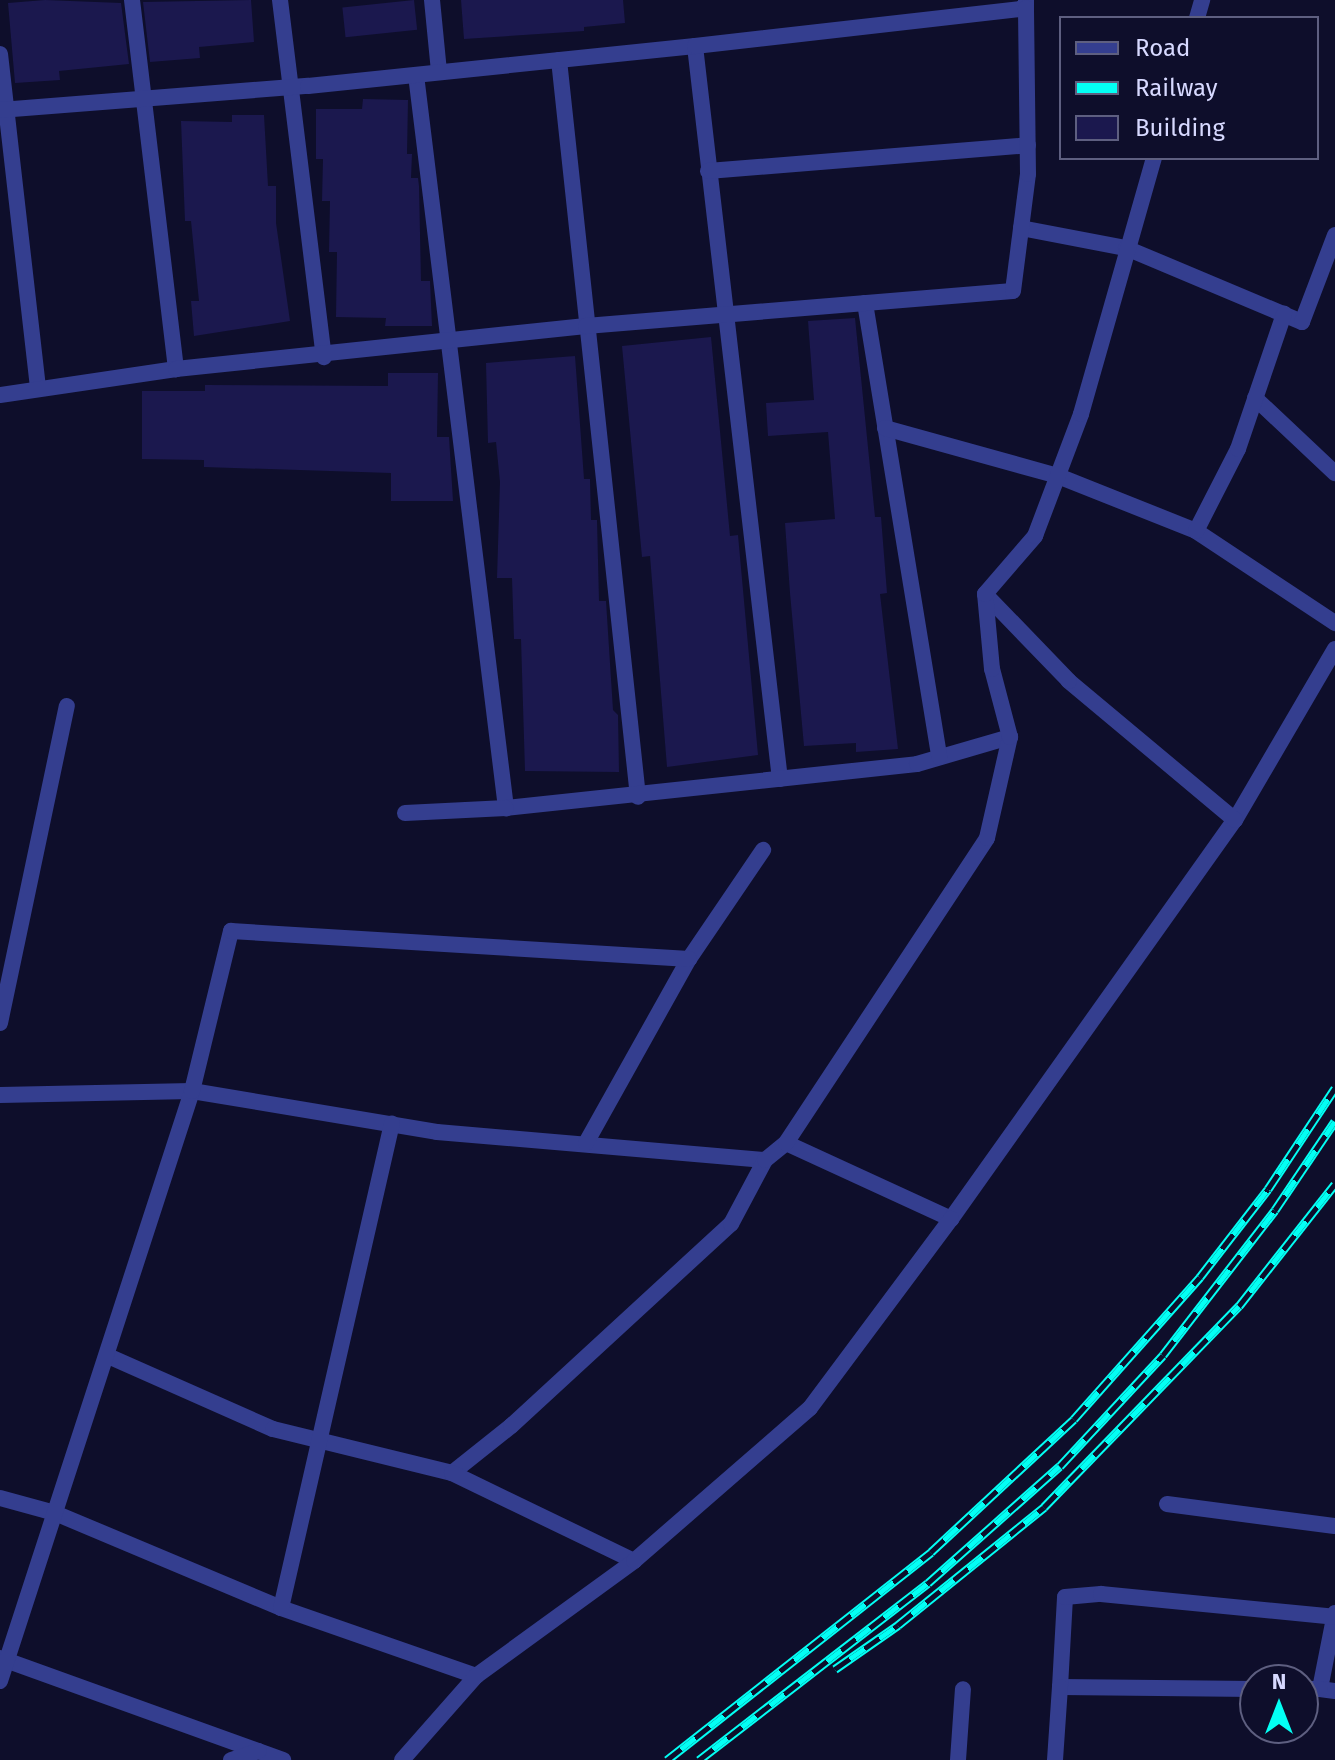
<!DOCTYPE html>
<style>
body{margin:0}
#map{position:relative;width:1335px;height:1760px;overflow:hidden;background:#0e0e2b;font-family:"Fira Sans",sans-serif}
div>[style]{position:absolute}
.building>*{inset:0;background:#1b184e;transform-origin:0 0}
.minor>*{height:16px;margin:-8px;padding:0 8px;transform-origin:8px;border-radius:8px;background:#343e8f}
.rail>*{height:9px;margin-top:-4.5px;transform-origin:0;background:repeating-linear-gradient(90deg,#0e0e2b 0 18px,#03fff4 0 36px);box-sizing:border-box;border-block:2px solid #03fff4}
span{translate:-50% -50%;white-space:nowrap;text-align:center;line-height:1.15;-webkit-text-stroke:6px #0e0e2b;paint-order:stroke}
.legend{position:absolute;left:1059px;top:16px;width:260px;height:144px;box-sizing:border-box;background:#0e0e2b;border:2px solid #5e5f80;margin:0;padding:10px 14px;list-style:none;font-size:24px;color:#d7d9ff}
.legend li{display:flex;align-items:center;gap:16px;height:40px}
.legend b{width:40px;border:2px solid #5e5f80}
.north{position:absolute;left:1239px;top:1664px;width:80px;height:80px;box-sizing:border-box;background:#0e0e2b;border:2px solid #5e5f80;border-radius:50%;rotate:0deg;font-size:22px;font-weight:700;line-height:32px;text-align:center;color:#d7d9ff}
.north::after{content:'';display:block;margin:auto;width:28px;height:36px;background:#03fff4;clip-path:polygon(50% 0,100% 100%,50% 72%,0 100%)}
</style>
<div id="map">
<div class="building">
<i style="clip-path:polygon(45px 0,121px 3px,129px 64px,59px 71px,60px 80px,15px 83px,8px 3px)"></i>
<i style="clip-path:polygon(251px 0,254px 42px,199px 47px,200px 58px,150px 62px,143px 2px)"></i>
<i style="left:414px;top:0;width:30px;height:72px;rotate:84deg"></i>
<i style="clip-path:polygon(461px 0,623px 0,625px 23px,584px 27px,584px 31px,464px 39px)"></i>
<i style="clip-path:polygon(363px 99px,408px 100px,407px 154px,412px 154px,411px 178px,418px 178px,419px 186px,421px 281px,430px 281px,432px 326px,385px 326px,386px 318px,336px 317px,337px 252px,329px 252px,330px 201px,322px 201px,323px 159px,316px 159px,316px 109px,362px 109px)"></i>
<i style="clip-path:polygon(232px 115px,264px 115px,268px 186px,276px 186px,276px 223px,290px 321px,194px 336px,191px 301px,199px 301px,191px 221px,185px 221px,181px 121px,232px 122px)"></i>
<i style="clip-path:polygon(855px 318px,875px 517px,881px 517px,887px 593px,880px 594px,898px 749px,856px 752px,856px 743px,804px 746px,790px 593px,785px 523px,835px 519px,828px 432px,768px 436px,766px 403px,814px 400px,808px 321px)"></i>
<i style="clip-path:polygon(711px 337px,730px 536px,738px 535px,758px 755px,667px 767px,650px 556px,642px 557px,622px 346px)"></i>
<i style="clip-path:polygon(575px 356px,584px 479px,590px 479px,591px 520px,597px 520px,599px 601px,606px 601px,613px 710px,618px 715px,619px 772px,525px 771px,521px 639px,514px 639px,512px 578px,497px 578px,500px 482px,496px 442px,488px 443px,486px 363px)"></i>
<i style="clip-path:polygon(388px 373px,438px 373px,437px 437px,449px 437px,453px 501px,391px 501px,391px 473px,204px 467px,204px 460px,142px 459px,142px 391px,205px 391px,205px 385px,388px 386px)"></i>
</div>
<div class="minor">
<i style="left:132px;top:0;width:372px;rotate:83.2deg"></i>
<i style="left:280px;top:0;width:360px;rotate:83deg"></i>
<i style="left:432px;top:0;width:72px;rotate:84.4deg"></i>
<i style="left:1197px;top:18px;width:19px;rotate:-74deg"></i>
<i style="left:695px;top:46px;width:738px;rotate:83.39deg"></i>
<i style="left:0;top:54px;width:337px;rotate:83.5deg"></i>
<i style="left:559px;top:60px;width:741px;rotate:83.88deg"></i>
<i style="left:416px;top:75px;width:739px;rotate:83deg"></i>
<i style="left:506px;top:808px;width:413px;rotate:-6.1deg"></i>
<i style="left:917px;top:764px;width:97px;rotate:-16.2deg"></i>
<i style="left:0;top:110px;width:309px;rotate:-4.5deg"></i>
<i style="left:308px;top:86px;width:389px;rotate:-5.9deg"></i>
<i style="left:695px;top:46px;width:333px;rotate:-6.5deg"></i>
<i style="left:1026px;top:8px;width:8px;rotate:-90deg"></i>
<i style="left:708px;top:171px;width:321px;rotate:-4.6deg"></i>
<i style="left:1021px;top:228px;width:107px;rotate:10.8deg"></i>
<i style="left:1126px;top:248px;width:191px;rotate:22.8deg"></i>
<i style="left:1302px;top:322px;width:93px;rotate:-69.2deg"></i>
<i style="left:865px;top:303px;width:460px;rotate:80.7deg"></i>
<i style="left:0;top:395px;width:178px;rotate:-8.4deg"></i>
<i style="left:176px;top:369px;width:412px;rotate:-6deg"></i>
<i style="left:586px;top:326px;width:428px;rotate:-4.7deg"></i>
<i style="left:1013px;top:291px;width:118px;rotate:-82.7deg"></i>
<i style="left:1028px;top:174px;width:166px;rotate:-90.7deg"></i>
<i style="left:1255px;top:398px;width:110px;rotate:43.2deg"></i>
<i style="left:885px;top:428px;width:180px;rotate:15.5deg"></i>
<i style="left:1058px;top:476px;width:149px;rotate:21.7deg"></i>
<i style="left:1196px;top:531px;width:167px;rotate:33.5deg"></i>
<i style="left:1196px;top:531px;width:92px;rotate:-62.9deg"></i>
<i style="left:1238px;top:449px;width:143px;rotate:-71.2deg"></i>
<i style="left:405px;top:813px;width:101px;rotate:-2.8deg"></i>
<i style="left:1235px;top:820px;width:198px;rotate:-59.7deg"></i>
<i style="left:0;top:1023px;width:324px;rotate:-78.1deg"></i>
<i style="left:0;top:1095px;width:192px;rotate:-1.2deg"></i>
<i style="left:192px;top:1091px;width:248px;rotate:9.5deg"></i>
<i style="left:437px;top:1132px;width:329px;rotate:4.9deg"></i>
<i style="left:586px;top:1143px;width:211px;rotate:-60.8deg"></i>
<i style="left:689px;top:959px;width:132px;rotate:-55.8deg"></i>
<i style="left:786px;top:1143px;width:182px;rotate:24.7deg"></i>
<i style="left:951px;top:1219px;width:490px;rotate:-54.6deg"></i>
<i style="left:1235px;top:820px;width:217px;rotate:-140.1deg"></i>
<i style="left:1069px;top:681px;width:121px;rotate:-134deg"></i>
<i style="left:108px;top:1356px;width:180px;rotate:23.9deg"></i>
<i style="left:273px;top:1429px;width:184px;rotate:13.8deg"></i>
<i style="left:452px;top:1473px;width:75px;rotate:-38.5deg"></i>
<i style="left:511px;top:1426px;width:299px;rotate:-42.6deg"></i>
<i style="left:731px;top:1224px;width:72px;rotate:-62deg"></i>
<i style="left:765px;top:1160px;width:27px;rotate:-39deg"></i>
<i style="left:786px;top:1143px;width:365px;rotate:-56.6deg"></i>
<i style="left:987px;top:838px;width:104px;rotate:-77.2deg"></i>
<i style="left:1010px;top:737px;width:70px;rotate:-104.8deg"></i>
<i style="left:992px;top:669px;width:75px;rotate:-95.3deg"></i>
<i style="left:985px;top:594px;width:77px;rotate:-49.2deg"></i>
<i style="left:1035px;top:536px;width:130px;rotate:-69.3deg"></i>
<i style="left:1081px;top:414px;width:266px;rotate:-74.1deg"></i>
<i style="left:452px;top:1473px;width:202px;rotate:25.8deg"></i>
<i style="left:0;top:1498px;width:57px;rotate:15.3deg"></i>
<i style="left:55px;top:1513px;width:245px;rotate:22.8deg"></i>
<i style="left:281px;top:1608px;width:207px;rotate:19.2deg"></i>
<i style="left:476px;top:1676px;width:195px;rotate:-36deg"></i>
<i style="left:634px;top:1561px;width:233px;rotate:-41deg"></i>
<i style="left:810px;top:1408px;width:236px;rotate:-53.3deg"></i>
<i style="left:1167px;top:1504px;width:169px;rotate:7.5deg"></i>
<i style="left:281px;top:1608px;width:497px;rotate:-77.1deg"></i>
<i style="left:1335px;top:1613px;width:77px;rotate:101.2deg"></i>
<i style="left:1320px;top:1689px;width:15px;rotate:8deg"></i>
<i style="left:0;top:1658px;width:301px;rotate:19.8deg"></i>
<i style="left:0;top:1681px;width:620px;rotate:-71.97deg"></i>
<i style="left:192px;top:1091px;width:165px;rotate:-76.3deg"></i>
<i style="left:231px;top:931px;width:459px;rotate:3.5deg"></i>
<i style="left:1255px;top:1689px;width:195px;rotate:-179.4deg"></i>
<i style="left:1060px;top:1687px;width:90px;rotate:-86.8deg"></i>
<i style="left:1065px;top:1597px;width:36px;rotate:-5deg"></i>
<i style="left:1101px;top:1594px;width:234px;rotate:5.6deg"></i>
<i style="left:1303px;top:1689px;width:17px"></i>
<i style="left:231px;top:1760px;width:29px;rotate:-18deg"></i>
<i style="left:402px;top:1760px;width:112px;rotate:-48.6deg"></i>
<i style="left:958px;top:1760px;width:71px;rotate:-86deg"></i>
<i style="left:1055px;top:1760px;width:73px;rotate:-86.1deg"></i>
</div>
<div class="rail">
<i style="left:835px;top:1669px;width:77px;rotate:-34.9deg"></i>
<i style="left:898px;top:1625px;width:188px;rotate:-38.9deg"></i>
<i style="left:1044px;top:1507px;width:280px;rotate:-45.9deg"></i>
<i style="left:1239px;top:1306px;width:155px;rotate:-51.8deg"></i>
<i style="left:667px;top:1760px;width:336px;rotate:-38.2deg"></i>
<i style="left:931px;top:1552px;width:195px;rotate:-42.9deg"></i>
<i style="left:1074px;top:1419px;width:190px;rotate:-48.4deg"></i>
<i style="left:1200px;top:1277px;width:111px;rotate:-52.3deg"></i>
<i style="left:1268px;top:1189px;width:121px;rotate:-56.4deg"></i>
<i style="left:699px;top:1760px;width:289px;rotate:-37.7deg"></i>
<i style="left:928px;top:1583px;width:176px;rotate:-41.6deg"></i>
<i style="left:1060px;top:1466px;width:151px;rotate:-47.1deg"></i>
<i style="left:1163px;top:1355px;width:183px;rotate:-52.3deg"></i>
<i style="left:1275px;top:1210px;width:107px;rotate:-56deg"></i>
</div>
<ul class="legend">
<li><b style="height:10px;background:#343e8f"></b>Road</li>
<li><b style="height:10px;background:#03fff4"></b>Railway</li>
<li><b style="height:22px;background:#1b184e"></b>Building</li>
</ul>
<div class="north">N</div>
</div>
